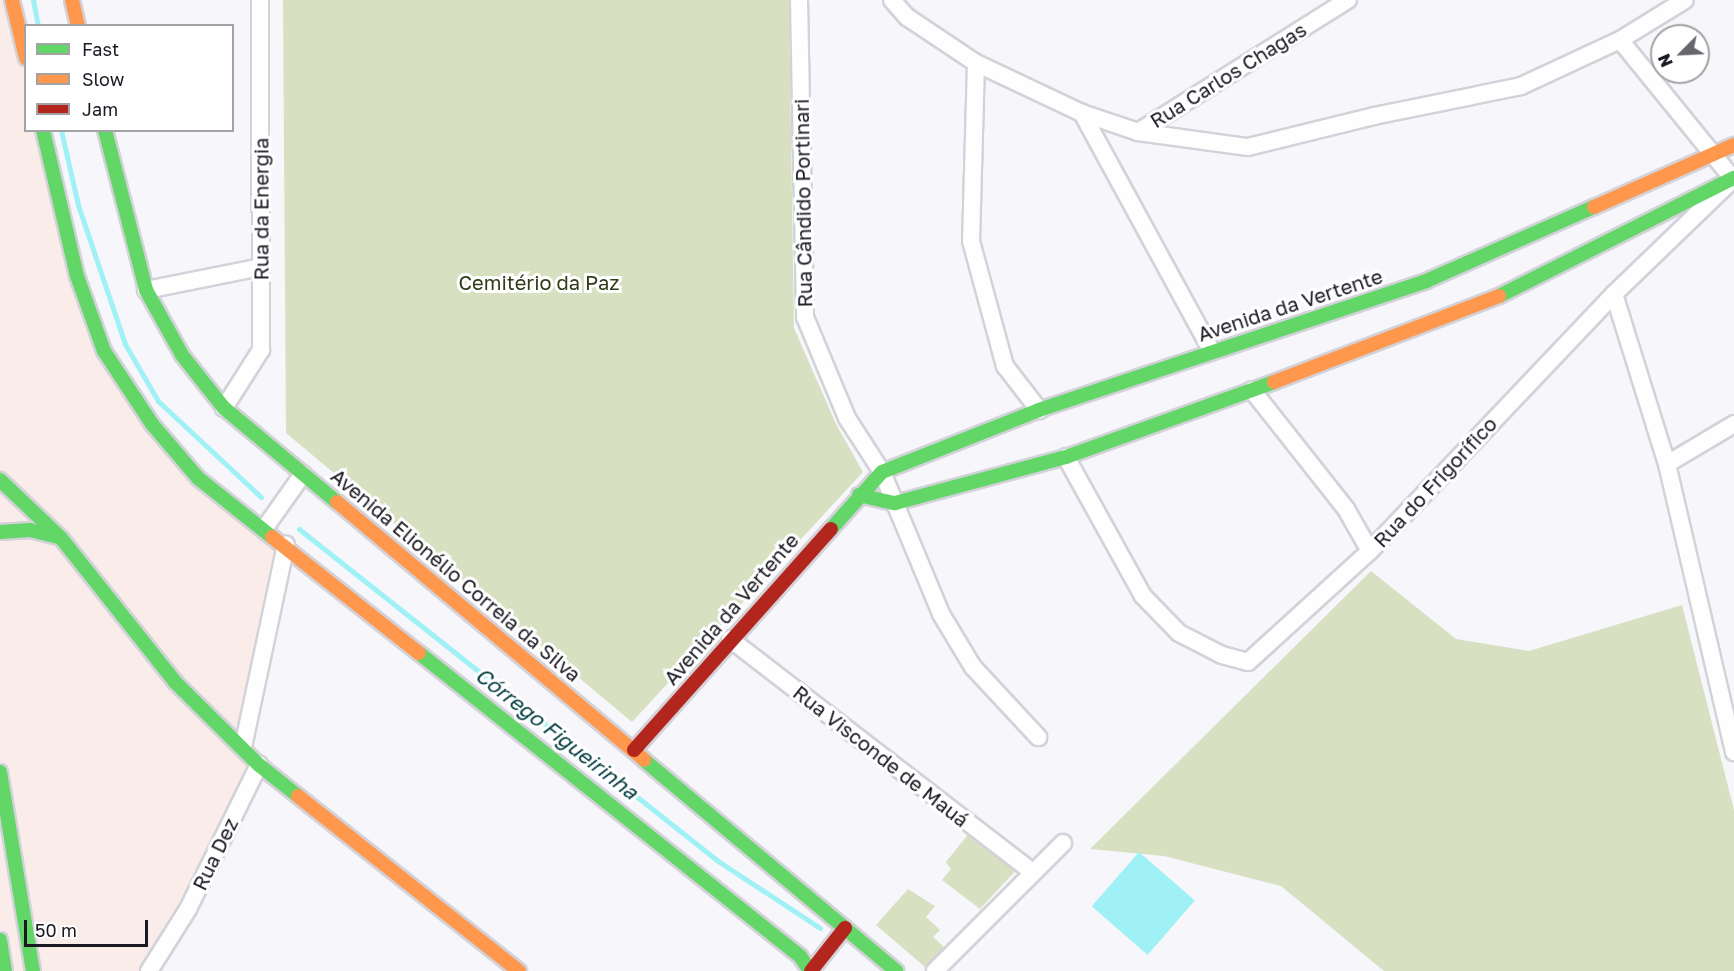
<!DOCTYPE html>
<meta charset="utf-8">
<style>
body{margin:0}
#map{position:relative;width:1734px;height:971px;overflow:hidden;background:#f6f6fb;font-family:"Golos Text",sans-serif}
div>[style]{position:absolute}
.commercial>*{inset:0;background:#faece9}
.green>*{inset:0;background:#d8e0c2}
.water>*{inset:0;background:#a0f1f6;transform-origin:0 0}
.stream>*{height:5px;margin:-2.5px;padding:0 2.5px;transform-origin:2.5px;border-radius:2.5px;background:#a0f1f6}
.roads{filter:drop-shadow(2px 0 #d3d2d9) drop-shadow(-2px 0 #d3d2d9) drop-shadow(0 2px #d3d2d9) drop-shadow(0 -2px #d3d2d9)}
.street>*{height:16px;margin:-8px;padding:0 8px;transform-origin:8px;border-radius:8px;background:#fefefe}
.fast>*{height:14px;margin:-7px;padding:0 7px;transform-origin:7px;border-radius:7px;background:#63d668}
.slow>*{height:14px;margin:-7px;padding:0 7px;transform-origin:7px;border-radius:7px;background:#ff974d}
.jam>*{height:14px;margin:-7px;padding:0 7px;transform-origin:7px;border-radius:7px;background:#b3261e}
span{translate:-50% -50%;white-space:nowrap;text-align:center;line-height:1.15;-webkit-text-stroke:6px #fff;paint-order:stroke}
.street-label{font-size:20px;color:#1a1821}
.park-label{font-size:20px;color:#323a18}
.water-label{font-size:21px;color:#003b3e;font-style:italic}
.legend{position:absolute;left:24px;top:24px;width:210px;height:108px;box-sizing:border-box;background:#fff;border:2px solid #a3a3a6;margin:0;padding:8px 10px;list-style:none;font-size:18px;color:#1a1821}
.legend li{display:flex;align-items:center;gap:12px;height:30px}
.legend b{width:30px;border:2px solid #a3a3a6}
.north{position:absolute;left:1650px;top:24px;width:60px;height:60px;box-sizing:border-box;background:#fff;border:2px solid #a3a3a6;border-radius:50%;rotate:246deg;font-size:16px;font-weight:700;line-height:24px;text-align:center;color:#1a1821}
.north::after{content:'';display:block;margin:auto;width:21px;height:27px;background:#67666d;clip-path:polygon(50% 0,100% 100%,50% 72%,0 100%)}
.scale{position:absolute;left:24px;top:920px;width:124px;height:27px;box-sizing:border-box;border:3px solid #1a1821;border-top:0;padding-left:8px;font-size:18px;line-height:21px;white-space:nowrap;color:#1a1821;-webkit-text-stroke:4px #fff;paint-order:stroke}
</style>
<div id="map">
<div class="commercial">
<i style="clip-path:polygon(0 0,11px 0,25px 61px,26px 130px,42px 131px,77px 276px,152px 424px,286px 545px,243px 747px,258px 765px,146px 971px,0 971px)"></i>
</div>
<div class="green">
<i style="clip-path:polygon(283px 0,789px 0,794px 328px,836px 424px,863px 472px,632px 722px,286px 433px)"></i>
<i style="clip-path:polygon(1371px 571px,1456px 639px,1529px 651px,1682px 605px,1734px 810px,1734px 971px,1384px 971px,1281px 886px,1164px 856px,1090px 849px)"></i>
<i style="clip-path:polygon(970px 832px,1018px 868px,980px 909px,942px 880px,951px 869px,946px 862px)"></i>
<i style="clip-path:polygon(908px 889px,935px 906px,926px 917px,940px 930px,933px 937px,944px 947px,925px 967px,876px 925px)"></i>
</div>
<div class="water">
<i style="left:1139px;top:852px;width:74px;height:72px;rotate:41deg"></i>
</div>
<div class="stream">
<i style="left:33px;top:0;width:26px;rotate:79deg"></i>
<i style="left:61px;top:130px;width:77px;rotate:77.2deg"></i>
<i style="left:78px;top:205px;width:147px;rotate:71.3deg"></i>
<i style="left:125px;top:344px;width:66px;rotate:59.9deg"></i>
<i style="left:158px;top:401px;width:141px;rotate:43deg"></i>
<i style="left:299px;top:529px;width:535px;rotate:38.39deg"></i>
<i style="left:718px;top:861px;width:122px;rotate:33.3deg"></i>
</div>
<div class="roads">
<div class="street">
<i style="left:799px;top:0;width:317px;rotate:88.9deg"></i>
<i style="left:805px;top:317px;width:109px;rotate:67.4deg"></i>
<i style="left:847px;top:418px;width:64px;rotate:57.1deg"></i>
<i style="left:882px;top:472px;width:154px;rotate:67.4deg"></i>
<i style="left:941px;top:614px;width:62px;rotate:58.9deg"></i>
<i style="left:973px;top:667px;width:96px;rotate:47.1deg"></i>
<i style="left:892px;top:0;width:23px;rotate:49deg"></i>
<i style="left:907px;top:17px;width:83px;rotate:33.7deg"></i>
<i style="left:976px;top:63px;width:117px;rotate:25.3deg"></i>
<i style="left:1082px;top:113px;width:59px;rotate:18.7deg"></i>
<i style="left:1138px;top:132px;width:111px;rotate:7.8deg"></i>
<i style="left:1248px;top:147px;width:130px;rotate:-13.8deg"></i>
<i style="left:1374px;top:116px;width:150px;rotate:-11.5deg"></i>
<i style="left:1521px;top:86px;width:109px;rotate:-24.9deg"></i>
<i style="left:1620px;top:40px;width:76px;rotate:-31.6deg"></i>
<i style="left:976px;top:63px;width:178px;rotate:91.6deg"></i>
<i style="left:971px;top:241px;width:130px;rotate:74.8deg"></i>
<i style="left:1005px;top:366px;width:56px;rotate:52.3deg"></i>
<i style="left:1082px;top:113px;width:271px;rotate:61.4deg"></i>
<i style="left:1138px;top:132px;width:248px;rotate:-32.2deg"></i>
<i style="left:146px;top:290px;width:117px;rotate:-11.3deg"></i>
<i style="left:1614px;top:294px;width:178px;rotate:72.7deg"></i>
<i style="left:1667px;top:464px;width:296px;rotate:76.9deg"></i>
<i style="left:1252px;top:390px;width:152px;rotate:51.7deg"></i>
<i style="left:1346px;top:509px;width:48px;rotate:60.3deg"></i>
<i style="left:224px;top:408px;width:69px;rotate:-57.5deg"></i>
<i style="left:261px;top:350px;width:350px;rotate:-90.2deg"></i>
<i style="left:1066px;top:457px;width:159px;rotate:61deg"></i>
<i style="left:1143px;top:596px;width:52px;rotate:45.8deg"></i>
<i style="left:1179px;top:633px;width:48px;rotate:27.1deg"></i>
<i style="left:1222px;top:655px;width:27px;rotate:15deg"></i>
<i style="left:1248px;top:662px;width:165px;rotate:-42.3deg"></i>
<i style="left:1370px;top:551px;width:354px;rotate:-46.5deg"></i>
<i style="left:1614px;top:294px;width:165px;rotate:-44deg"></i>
<i style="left:1733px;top:179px;width:179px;rotate:-129.1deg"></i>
<i style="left:1667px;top:464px;width:78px;rotate:-30.8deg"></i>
<i style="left:264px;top:529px;width:67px;rotate:-54.7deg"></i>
<i style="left:730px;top:639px;width:382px;rotate:37.6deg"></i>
<i style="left:243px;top:747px;width:207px;rotate:-78deg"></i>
<i style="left:149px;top:971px;width:73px;rotate:-57.8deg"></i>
<i style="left:188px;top:909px;width:161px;rotate:-63.8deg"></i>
<i style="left:935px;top:971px;width:181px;rotate:-45deg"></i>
</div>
<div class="fast">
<i style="left:43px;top:130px;width:150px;rotate:76.9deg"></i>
<i style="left:77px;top:276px;width:80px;rotate:70.2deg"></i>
<i style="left:104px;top:351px;width:87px;rotate:56.7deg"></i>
<i style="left:152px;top:424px;width:71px;rotate:49.6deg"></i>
<i style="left:198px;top:478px;width:95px;rotate:38.6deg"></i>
<i style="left:105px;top:130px;width:165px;rotate:75.6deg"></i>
<i style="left:146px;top:290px;width:74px;rotate:61deg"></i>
<i style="left:182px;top:355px;width:68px;rotate:51.6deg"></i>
<i style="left:224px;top:408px;width:147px;rotate:39.8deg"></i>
<i style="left:1499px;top:296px;width:263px;rotate:-26.7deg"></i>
<i style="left:0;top:480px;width:84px;rotate:43.6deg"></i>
<i style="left:61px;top:538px;width:184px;rotate:51.6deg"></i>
<i style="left:175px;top:682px;width:118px;rotate:44.7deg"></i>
<i style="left:259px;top:765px;width:50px;rotate:38.5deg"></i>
<i style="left:859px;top:495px;width:37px;rotate:13deg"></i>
<i style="left:895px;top:503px;width:177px;rotate:-15.1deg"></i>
<i style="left:1066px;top:457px;width:221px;rotate:-19.8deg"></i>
<i style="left:831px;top:529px;width:76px;rotate:-48.2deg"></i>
<i style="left:882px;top:472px;width:169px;rotate:-21.5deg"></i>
<i style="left:1039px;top:410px;width:408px;rotate:-18.4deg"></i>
<i style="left:1426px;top:281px;width:184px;rotate:-23.8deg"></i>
<i style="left:0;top:532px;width:30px;rotate:-4deg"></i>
<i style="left:30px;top:530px;width:29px;rotate:14deg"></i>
<i style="left:419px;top:653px;width:487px;rotate:38.5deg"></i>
<i style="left:800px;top:956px;width:18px;rotate:56deg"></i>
<i style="left:644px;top:760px;width:329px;rotate:39.9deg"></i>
<i style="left:0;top:772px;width:202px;rotate:80.6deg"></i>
<i style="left:0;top:940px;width:31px;rotate:81deg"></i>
</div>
<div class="slow">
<i style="left:12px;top:0;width:60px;rotate:76.4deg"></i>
<i style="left:72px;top:0;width:27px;rotate:77deg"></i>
<i style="left:1594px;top:207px;width:153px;rotate:-23.9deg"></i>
<i style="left:1274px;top:382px;width:241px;rotate:-20.9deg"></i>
<i style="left:337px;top:502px;width:401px;rotate:40deg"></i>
<i style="left:272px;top:537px;width:187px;rotate:38.3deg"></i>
<i style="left:298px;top:796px;width:282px;rotate:38.4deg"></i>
</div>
<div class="jam">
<i style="left:634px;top:750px;width:296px;rotate:-48.3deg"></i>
<i style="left:811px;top:971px;width:55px;rotate:-51.7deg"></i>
</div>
</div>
<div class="street-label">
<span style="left:1228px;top:75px;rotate:-32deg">Rua Carlos Chagas</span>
<span style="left:803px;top:203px;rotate:-91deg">Rua Cândido Portinari</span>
<span style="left:261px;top:209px;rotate:-90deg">Rua da Energia</span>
<span style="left:1290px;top:305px;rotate:-18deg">Avenida da Vertente</span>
<span style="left:1435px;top:482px;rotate:-47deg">Rua do Frigorífico</span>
<span style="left:456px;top:575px;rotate:40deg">Avenida Elionélio Correia da Silva</span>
<span style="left:731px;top:609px;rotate:-49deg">Avenida da Vertente</span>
<span style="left:881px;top:756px;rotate:38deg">Rua Visconde de Mauá</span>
<span style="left:215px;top:854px;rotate:-64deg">Rua Dez</span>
</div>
<div class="park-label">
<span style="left:539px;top:282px">Cemitério da Paz</span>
</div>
<div class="water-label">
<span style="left:557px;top:733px;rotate:38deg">Córrego Figueirinha</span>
</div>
<ul class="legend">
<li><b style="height:8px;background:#63d668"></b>Fast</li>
<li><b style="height:8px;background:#ff974d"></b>Slow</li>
<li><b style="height:8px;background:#b3261e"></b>Jam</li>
</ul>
<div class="north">N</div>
<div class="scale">50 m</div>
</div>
